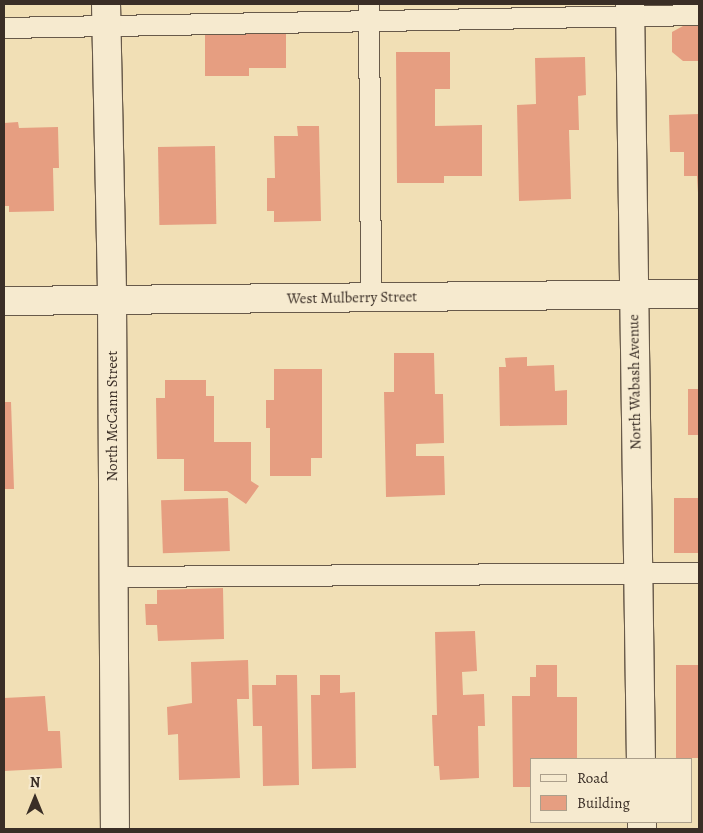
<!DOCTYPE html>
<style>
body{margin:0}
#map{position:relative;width:703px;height:833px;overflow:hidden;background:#f1dfb5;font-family:Alegreya,serif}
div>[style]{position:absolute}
.building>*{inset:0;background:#e69e81;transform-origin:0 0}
.roads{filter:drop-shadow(1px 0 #685a4a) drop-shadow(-1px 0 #685a4a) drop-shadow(0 1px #685a4a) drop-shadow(0 -1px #685a4a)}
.lane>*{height:20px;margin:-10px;padding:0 10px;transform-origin:10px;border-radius:10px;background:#f6eacf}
.street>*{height:28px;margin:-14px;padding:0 14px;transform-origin:14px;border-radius:14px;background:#f6eacf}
span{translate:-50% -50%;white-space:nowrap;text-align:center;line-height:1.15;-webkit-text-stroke:4px #f6eacf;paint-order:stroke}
.street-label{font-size:15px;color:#3a2e26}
.frame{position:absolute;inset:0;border:5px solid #3a2e26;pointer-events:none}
.legend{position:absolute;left:530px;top:758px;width:162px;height:65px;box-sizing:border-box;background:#f6eacf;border:1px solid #ab9f8b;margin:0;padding:6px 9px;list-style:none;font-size:15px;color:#3a2e26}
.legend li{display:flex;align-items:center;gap:10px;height:25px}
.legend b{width:25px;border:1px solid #ab9f8b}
.north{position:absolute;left:10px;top:773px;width:50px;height:50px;-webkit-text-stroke:4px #f6eacf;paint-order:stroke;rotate:0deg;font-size:14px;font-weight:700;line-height:20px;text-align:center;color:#3a2e26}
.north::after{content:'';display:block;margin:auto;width:18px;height:22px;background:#3a2e26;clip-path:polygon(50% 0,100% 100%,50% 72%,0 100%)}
</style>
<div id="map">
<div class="building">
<i style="clip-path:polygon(683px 26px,699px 26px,699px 61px,683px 61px,672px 52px,672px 32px)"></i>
<i style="clip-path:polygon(205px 30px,286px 30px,286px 68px,249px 68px,249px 76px,205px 76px)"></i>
<i style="clip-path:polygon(396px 52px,450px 52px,450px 89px,435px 89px,435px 126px,482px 125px,482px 176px,444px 176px,444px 183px,397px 183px)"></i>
<i style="clip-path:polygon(585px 57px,586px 95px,578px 96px,579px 130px,569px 130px,571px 199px,519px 201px,517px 105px,536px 104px,535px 58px)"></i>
<i style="clip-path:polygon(699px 114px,699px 193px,698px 193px,697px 176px,684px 176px,684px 152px,670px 152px,669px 115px)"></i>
<i style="clip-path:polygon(18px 122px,19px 128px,58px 127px,59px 168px,53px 168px,54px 211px,9px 212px,9px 206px,4px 206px,4px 123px)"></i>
<i style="clip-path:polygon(297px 126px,319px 126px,321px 221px,274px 222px,274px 211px,267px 211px,267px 178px,275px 178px,274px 136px,298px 136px)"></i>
<i style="left:215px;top:146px;width:78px;height:57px;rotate:89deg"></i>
<i style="clip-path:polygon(394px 353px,434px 353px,435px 394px,443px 394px,444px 443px,416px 444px,416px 456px,444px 456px,445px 495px,386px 497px,384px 392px,394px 392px)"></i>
<i style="clip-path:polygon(527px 357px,527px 366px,554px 365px,555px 391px,567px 390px,567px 425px,500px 426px,499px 367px,506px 367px,505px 358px)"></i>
<i style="clip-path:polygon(274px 369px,322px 369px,322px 458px,311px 458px,311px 476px,270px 476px,270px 428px,266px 428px,266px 400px,274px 400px)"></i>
<i style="clip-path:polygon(165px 380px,206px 380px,206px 396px,214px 396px,214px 442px,251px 442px,251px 481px,259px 486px,246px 504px,227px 491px,184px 491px,184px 459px,157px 459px,156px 398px,165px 398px)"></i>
<i style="left:688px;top:389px;width:11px;height:46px"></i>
<i style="clip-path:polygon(4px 402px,11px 402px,14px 489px,4px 489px)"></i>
<i style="left:228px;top:498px;width:53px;height:67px;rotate:88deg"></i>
<i style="left:674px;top:498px;width:25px;height:55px"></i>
<i style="clip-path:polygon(223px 588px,224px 639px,158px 641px,157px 625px,146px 625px,145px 604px,157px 604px,157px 590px)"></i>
<i style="clip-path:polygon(475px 631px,477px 671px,462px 672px,463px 695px,484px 694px,485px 726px,478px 726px,479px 778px,440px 780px,439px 766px,434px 766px,432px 715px,437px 715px,435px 632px)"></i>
<i style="clip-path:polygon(248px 660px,249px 699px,237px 699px,240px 778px,179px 780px,178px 734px,168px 735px,167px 707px,192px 703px,191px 662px)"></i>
<i style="clip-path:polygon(536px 665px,557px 665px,557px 697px,577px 697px,577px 759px,532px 759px,532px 787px,513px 787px,512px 696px,530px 696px,530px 677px,536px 677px)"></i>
<i style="left:699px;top:665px;width:93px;height:23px;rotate:90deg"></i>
<i style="clip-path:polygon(276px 675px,297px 675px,299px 785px,263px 786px,262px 726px,253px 726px,252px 685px,276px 685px)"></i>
<i style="clip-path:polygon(320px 675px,340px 675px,340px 693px,355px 692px,356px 768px,312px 769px,311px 695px,320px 695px)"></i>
<i style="clip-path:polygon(45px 696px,48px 731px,60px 731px,62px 768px,4px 771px,4px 698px)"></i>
</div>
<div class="roads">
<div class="lane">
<i style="left:369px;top:4px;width:294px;rotate:89.6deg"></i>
<i style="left:4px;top:28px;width:695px;rotate:-1.07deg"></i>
<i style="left:113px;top:577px;width:586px;rotate:-0.39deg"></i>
</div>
<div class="street">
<i style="left:106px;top:4px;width:296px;rotate:88.8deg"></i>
<i style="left:112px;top:300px;width:529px;rotate:89.68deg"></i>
<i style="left:630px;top:4px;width:755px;rotate:89.17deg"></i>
<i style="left:4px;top:301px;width:695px;rotate:-0.58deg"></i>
<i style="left:642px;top:822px;width:7px;rotate:90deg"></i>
</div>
</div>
<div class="street-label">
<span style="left:352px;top:298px;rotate:-1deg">West Mulberry Street</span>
<span style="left:635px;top:382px;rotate:-91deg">North Wabash Avenue</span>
<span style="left:113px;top:416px;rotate:-90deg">North McCann Street</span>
</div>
<div class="frame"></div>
<ul class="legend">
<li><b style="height:6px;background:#f6eacf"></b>Road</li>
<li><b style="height:14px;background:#e69e81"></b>Building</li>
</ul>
<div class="north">N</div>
</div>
